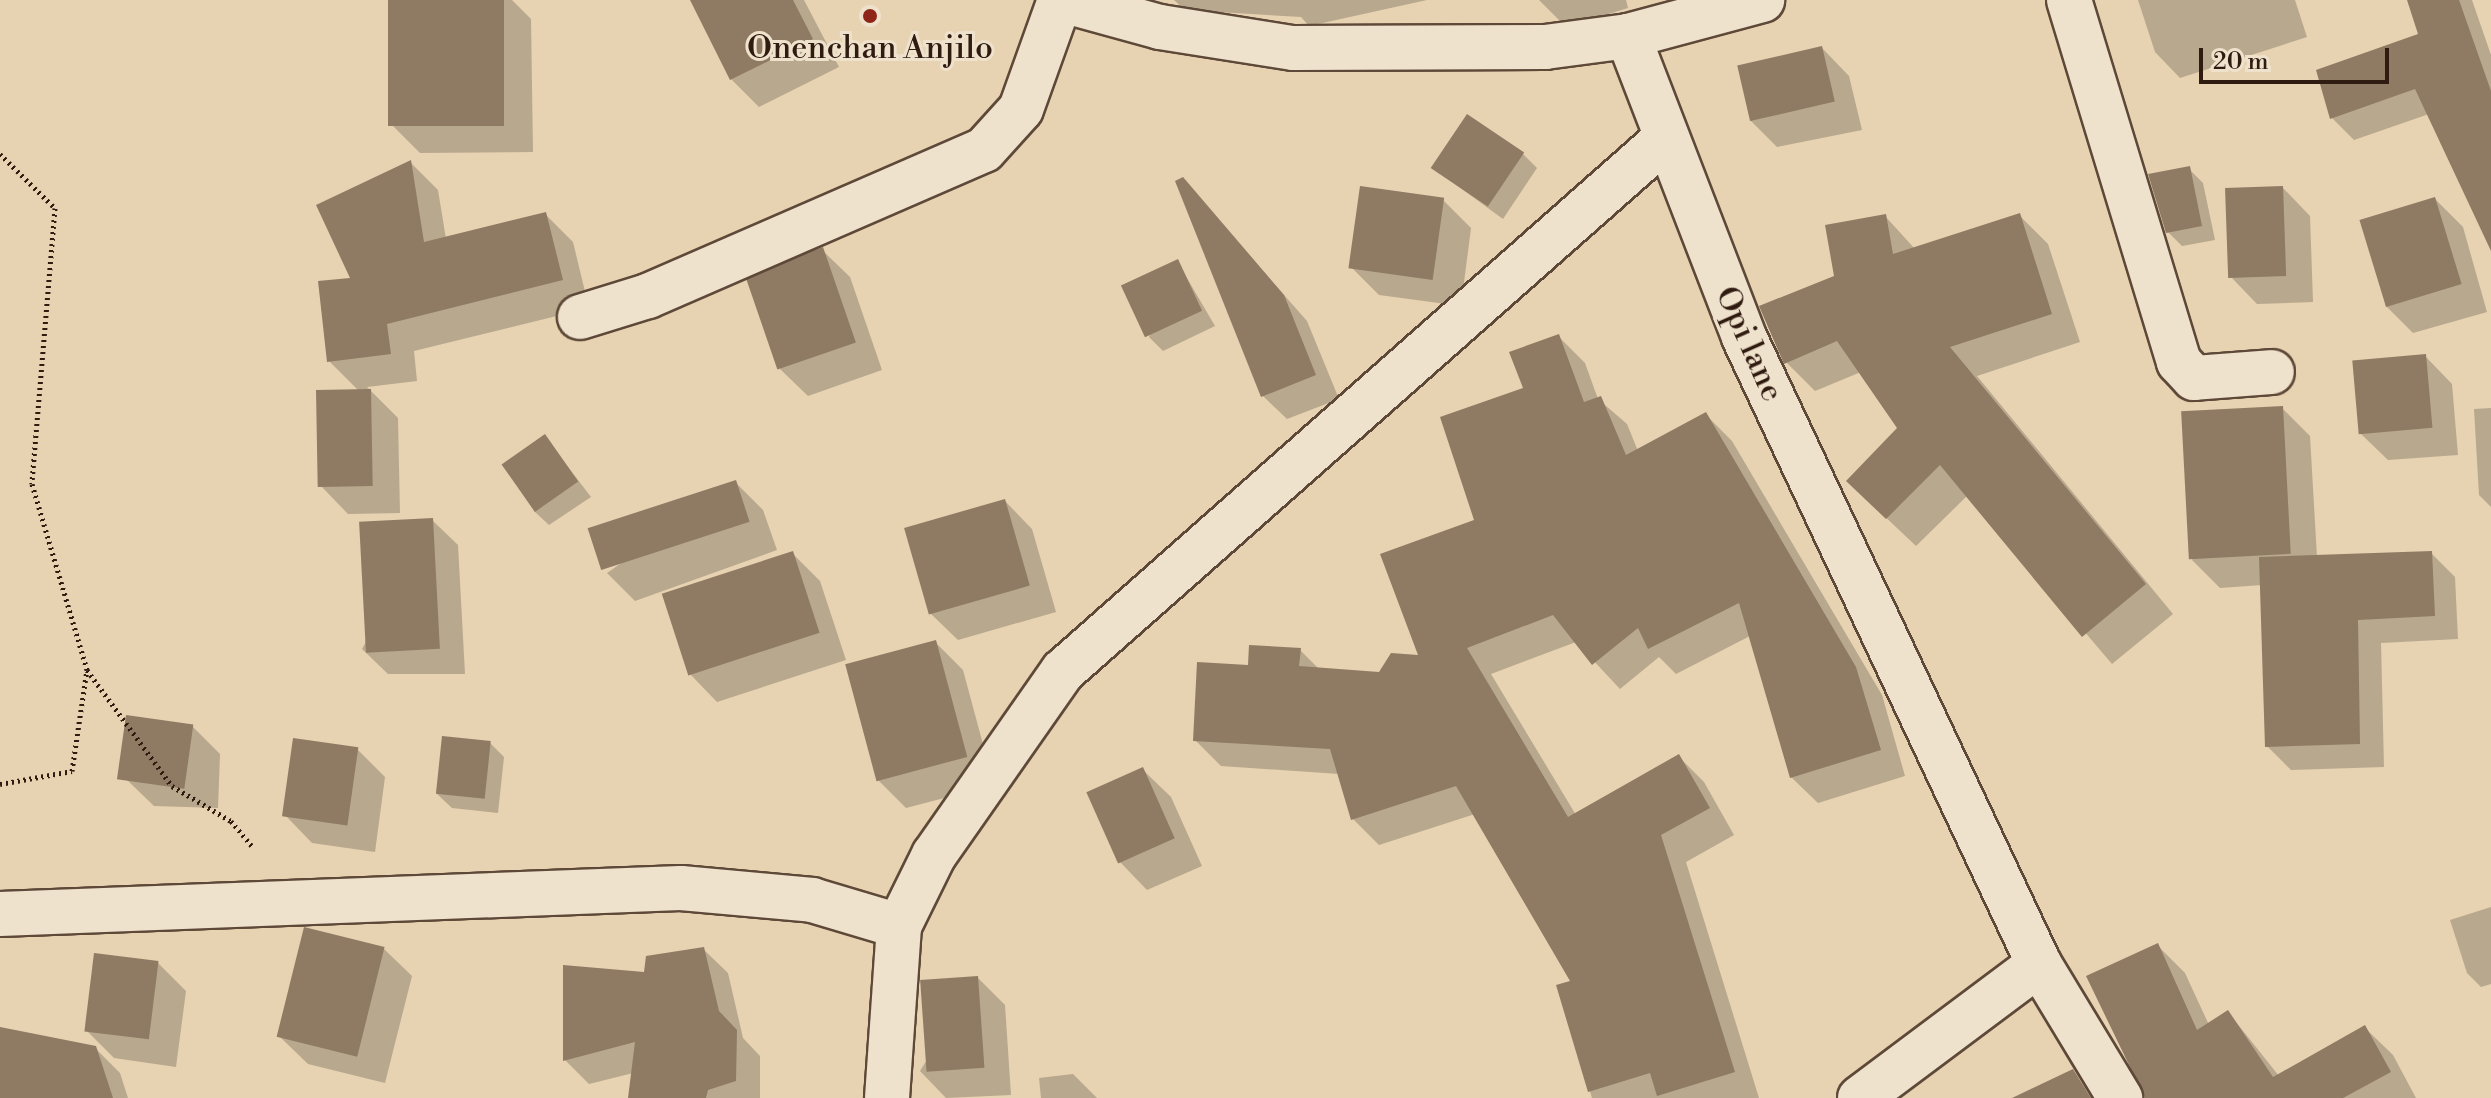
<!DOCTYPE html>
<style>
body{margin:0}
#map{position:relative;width:2491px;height:1098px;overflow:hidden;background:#e7d2b1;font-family:"Libre Bodoni",serif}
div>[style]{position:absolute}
.shadow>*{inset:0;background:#0003}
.building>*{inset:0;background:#8f7a64;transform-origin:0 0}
.path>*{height:5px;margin-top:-2.5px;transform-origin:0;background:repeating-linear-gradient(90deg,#301b11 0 2px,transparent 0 6px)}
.roads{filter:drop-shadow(2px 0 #5e4939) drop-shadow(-2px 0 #5e4939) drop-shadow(0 2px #5e4939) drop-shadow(0 -2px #5e4939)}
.minor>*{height:44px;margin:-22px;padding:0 22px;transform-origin:22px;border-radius:22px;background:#efe2cc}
.dots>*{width:22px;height:22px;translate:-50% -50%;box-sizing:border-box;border:4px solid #efe2cc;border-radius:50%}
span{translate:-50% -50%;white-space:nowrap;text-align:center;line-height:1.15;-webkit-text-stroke:6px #efe2cc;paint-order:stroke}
.poi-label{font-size:32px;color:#301b11}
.street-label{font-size:32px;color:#301b11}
.scale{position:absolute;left:2199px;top:48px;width:190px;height:36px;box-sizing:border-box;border:4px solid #301b11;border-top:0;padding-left:10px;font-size:24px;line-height:28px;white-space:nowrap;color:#301b11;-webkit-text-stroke:6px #efe2cc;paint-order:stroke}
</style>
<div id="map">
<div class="shadow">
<i style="clip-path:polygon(390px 0,512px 0,531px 19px,533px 152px,420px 153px,392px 125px)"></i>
<i style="clip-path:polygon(703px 0,804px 0,839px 67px,759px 107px,731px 79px)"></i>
<i style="clip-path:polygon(1174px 0,1427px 0,1309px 26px,1301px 17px,1185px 10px)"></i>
<i style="clip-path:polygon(1539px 0,1626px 0,1628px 8px,1566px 27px)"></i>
<i style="clip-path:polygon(2138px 0,2295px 0,2307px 37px,2180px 78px,2155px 52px)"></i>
<i style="clip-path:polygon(2409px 0,2472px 0,2491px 55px,2491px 215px,2429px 114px,2354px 140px,2332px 118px,2421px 35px)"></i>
<i style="clip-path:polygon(1822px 48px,1849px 76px,1862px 130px,1777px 147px,1750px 120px)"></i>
<i style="clip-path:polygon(1523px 154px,1537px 168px,1503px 219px,1433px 168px)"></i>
<i style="clip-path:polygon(411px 163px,438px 190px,446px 239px,546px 215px,573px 242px,589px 308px,414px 351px,417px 381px,367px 387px,398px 418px,400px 513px,348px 514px,321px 486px,359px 391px,329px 361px,353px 280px)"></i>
<i style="clip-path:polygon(2189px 169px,2203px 183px,2215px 240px,2182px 246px,2168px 232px)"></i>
<i style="clip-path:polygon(1182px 179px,1307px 321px,1339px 399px,1287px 419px,1263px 396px)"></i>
<i style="clip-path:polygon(2283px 188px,2310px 216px,2313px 302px,2257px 304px,2230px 276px)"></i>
<i style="clip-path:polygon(2435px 199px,2463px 227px,2487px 312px,2413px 333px,2385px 305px)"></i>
<i style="clip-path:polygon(1443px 200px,1471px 228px,1461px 306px,1379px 295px,1351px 267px)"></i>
<i style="clip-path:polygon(2019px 215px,2048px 244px,2080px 342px,1977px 376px,2173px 614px,2112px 664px,1968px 495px,1916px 546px,1878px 510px,1900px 428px,1861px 372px,1815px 391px,1786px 362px,1836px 277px,1885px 216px,1915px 249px)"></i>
<i style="clip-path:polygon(822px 250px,850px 277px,882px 370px,808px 396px,780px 369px)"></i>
<i style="clip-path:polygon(1177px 261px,1215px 326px,1163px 351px,1149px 337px)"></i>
<i style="clip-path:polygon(1559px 337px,1585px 363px,1598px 399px,1627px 424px,1638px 451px,1706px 415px,1732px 441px,1882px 695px,1905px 776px,1818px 803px,1791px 777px,1750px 636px,1676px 674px,1659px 657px,1620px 689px,1576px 642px,1491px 674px,1576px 815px,1678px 756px,1704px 782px,1734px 835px,1686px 862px,1759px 1098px,1592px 1098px,1558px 987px,1573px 982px,1475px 814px,1379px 845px,1353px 819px,1339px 774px,1221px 766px,1195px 740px,1250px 667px,1300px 650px,1320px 670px,1380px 674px,1421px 657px,1525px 389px)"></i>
<i style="clip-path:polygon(2425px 356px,2452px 384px,2458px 455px,2388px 460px,2360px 433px)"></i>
<i style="clip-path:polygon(2282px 408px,2310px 436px,2317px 557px,2431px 553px,2455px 577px,2458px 639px,2381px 643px,2384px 767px,2291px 770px,2267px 746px,2262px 585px,2220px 588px,2192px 560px)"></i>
<i style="clip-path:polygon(2491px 408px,2491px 507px,2479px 495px,2474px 409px)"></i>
<i style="clip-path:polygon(545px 437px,591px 497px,549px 525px,534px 511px)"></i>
<i style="clip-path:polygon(736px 483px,763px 510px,777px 550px,635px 601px,607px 573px)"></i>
<i style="clip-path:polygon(1005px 501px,1032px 529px,1056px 612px,958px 640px,930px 613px)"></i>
<i style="clip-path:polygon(432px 520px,458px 545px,465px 674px,388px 674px,362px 649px)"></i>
<i style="clip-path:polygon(792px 553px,820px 581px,846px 660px,717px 702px,690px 674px)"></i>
<i style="clip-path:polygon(935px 642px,963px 670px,994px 785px,906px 808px,878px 780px)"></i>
<i style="clip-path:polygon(192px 726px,220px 754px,218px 808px,154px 806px,126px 779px)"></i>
<i style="clip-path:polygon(490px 743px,504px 757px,498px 813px,452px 808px,437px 794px)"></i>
<i style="clip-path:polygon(357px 749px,385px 777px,375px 852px,312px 843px,285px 815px)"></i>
<i style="clip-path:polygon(1143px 770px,1171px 797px,1202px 866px,1147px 890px,1120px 862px)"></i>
<i style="clip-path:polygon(2491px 907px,2491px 984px,2481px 987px,2467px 973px,2450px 920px)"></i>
<i style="clip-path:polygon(2158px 946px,2185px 973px,2209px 1025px,2228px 1012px,2279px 1076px,2365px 1028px,2393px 1055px,2416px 1098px,2151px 1098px)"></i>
<i style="clip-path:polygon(384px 949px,412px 976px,385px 1083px,308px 1064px,280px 1037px)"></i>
<i style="clip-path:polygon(703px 949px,728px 973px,743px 1038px,760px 1056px,760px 1098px,630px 1098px,633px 1073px,589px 1084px,565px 1060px,646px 974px)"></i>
<i style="clip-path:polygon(158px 963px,186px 991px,176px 1067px,114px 1058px,86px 1030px)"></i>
<i style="clip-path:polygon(978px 978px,1005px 1005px,1011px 1095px,946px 1098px,920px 1071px)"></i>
<i style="clip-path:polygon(0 1029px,95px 1048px,120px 1073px,128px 1098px,0 1098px)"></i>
<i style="clip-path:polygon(1073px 1074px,1097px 1098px,1041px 1098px,1039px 1078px)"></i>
</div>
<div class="building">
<i style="left:388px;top:0;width:116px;height:126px"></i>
<i style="clip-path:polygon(690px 0,793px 0,813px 39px,730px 80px)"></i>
<i style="clip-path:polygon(2407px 0,2459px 0,2491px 91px,2491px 251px,2415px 89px,2330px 119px,2316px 70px,2418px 34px)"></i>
<i style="left:1822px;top:46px;width:57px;height:87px;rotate:77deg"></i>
<i style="left:1467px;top:114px;width:69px;height:65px;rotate:34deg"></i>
<i style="clip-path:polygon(411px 160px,424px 242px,546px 212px,563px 280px,387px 324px,391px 354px,327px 362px,318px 281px,350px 278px,316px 205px)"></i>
<i style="clip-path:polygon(2190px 166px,2202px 226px,2166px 233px,2148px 174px)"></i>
<i style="clip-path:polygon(1183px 177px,1284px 295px,1316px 375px,1261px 397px,1175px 181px)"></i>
<i style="left:1360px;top:186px;width:85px;height:83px;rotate:8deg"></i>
<i style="left:2283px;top:186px;width:90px;height:58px;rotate:88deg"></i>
<i style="left:2435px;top:197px;width:91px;height:79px;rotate:73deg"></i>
<i style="clip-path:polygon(2020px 213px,2052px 314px,1950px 347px,2146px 584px,2082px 637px,1940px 465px,1886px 519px,1846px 481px,1897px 428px,1837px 341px,1784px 364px,1759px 306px,1834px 276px,1825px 225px,1886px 214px,1893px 254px)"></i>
<i style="left:823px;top:247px;width:101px;height:83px;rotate:71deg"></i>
<i style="left:1178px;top:259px;width:57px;height:63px;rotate:65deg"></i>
<i style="clip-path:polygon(1559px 334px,1584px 402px,1601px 396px,1626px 455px,1706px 412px,1856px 667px,1881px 750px,1790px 778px,1739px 603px,1648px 649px,1638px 628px,1592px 665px,1553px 615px,1467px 648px,1568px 817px,1679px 754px,1710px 808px,1661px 835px,1735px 1072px,1657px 1096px,1650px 1073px,1588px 1092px,1556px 985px,1570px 981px,1456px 786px,1351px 820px,1330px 749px,1193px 741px,1197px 662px,1248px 665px,1249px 645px,1301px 648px,1299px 666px,1379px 672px,1391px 653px,1418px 655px,1380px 554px,1474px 520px,1440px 417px,1523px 388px,1509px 352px)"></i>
<i style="left:2426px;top:354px;width:74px;height:74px;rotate:85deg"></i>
<i style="left:371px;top:389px;width:97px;height:55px;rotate:89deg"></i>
<i style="left:2283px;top:406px;width:148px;height:102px;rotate:87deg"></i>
<i style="left:545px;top:434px;width:58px;height:53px;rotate:55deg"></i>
<i style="left:736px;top:480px;width:44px;height:156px;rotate:72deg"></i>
<i style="left:1005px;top:499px;width:90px;height:105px;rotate:74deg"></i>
<i style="left:433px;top:518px;width:131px;height:74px;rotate:87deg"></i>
<i style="left:793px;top:551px;width:86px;height:138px;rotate:72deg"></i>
<i style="clip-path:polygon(2432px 551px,2435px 616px,2358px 620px,2360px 744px,2265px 747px,2259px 557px)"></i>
<i style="left:936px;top:640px;width:121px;height:94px;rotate:75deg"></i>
<i style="left:126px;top:715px;width:68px;height:65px;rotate:8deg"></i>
<i style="left:442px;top:736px;width:49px;height:58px;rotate:6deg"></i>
<i style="left:293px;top:738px;width:66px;height:79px;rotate:8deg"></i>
<i style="left:1143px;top:767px;width:78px;height:62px;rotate:66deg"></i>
<i style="left:304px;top:927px;width:83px;height:113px;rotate:14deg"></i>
<i style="clip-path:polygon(2158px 943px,2197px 1030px,2228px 1010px,2273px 1077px,2365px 1025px,2391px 1072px,2343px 1098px,2145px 1098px,2086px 976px)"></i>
<i style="clip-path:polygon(704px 947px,719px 1011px,737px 1030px,736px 1081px,708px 1090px,706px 1098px,628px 1098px,635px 1042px,563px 1061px,563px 965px,644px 972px,646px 956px)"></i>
<i style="left:94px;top:953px;width:65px;height:79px;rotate:7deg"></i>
<i style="left:978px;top:976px;width:92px;height:58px;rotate:86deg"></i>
<i style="clip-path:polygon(0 1027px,96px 1046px,113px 1098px,0 1098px)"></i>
<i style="clip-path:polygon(2073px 1069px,2091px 1098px,2012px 1098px)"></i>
</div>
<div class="path">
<i style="left:0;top:154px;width:77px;rotate:44.5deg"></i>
<i style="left:55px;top:208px;width:277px;rotate:94.8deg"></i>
<i style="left:32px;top:484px;width:194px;rotate:73.5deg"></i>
<i style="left:87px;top:670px;width:144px;rotate:53.8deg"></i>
<i style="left:172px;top:786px;width:69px;rotate:30.7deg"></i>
<i style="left:231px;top:821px;width:34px;rotate:50deg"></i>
<i style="left:0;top:784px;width:73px;rotate:-10.2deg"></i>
<i style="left:72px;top:771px;width:102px;rotate:-81.6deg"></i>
</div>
<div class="roads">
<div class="minor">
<i style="left:1062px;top:0;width:102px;rotate:15.4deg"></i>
<i style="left:1160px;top:27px;width:135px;rotate:9deg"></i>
<i style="left:1293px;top:48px;width:252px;rotate:-0.2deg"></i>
<i style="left:1545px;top:47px;width:84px;rotate:-7.5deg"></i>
<i style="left:1628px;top:36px;width:139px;rotate:-15deg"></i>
<i style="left:2069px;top:0;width:378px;rotate:73.1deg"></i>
<i style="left:2179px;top:362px;width:22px;rotate:47deg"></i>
<i style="left:2194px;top:378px;width:78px;rotate:-4.4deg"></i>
<i style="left:1628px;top:36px;width:323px;rotate:68.9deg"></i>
<i style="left:1744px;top:337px;width:693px;rotate:64.8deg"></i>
<i style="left:2039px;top:964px;width:157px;rotate:58.8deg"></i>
<i style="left:580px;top:317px;width:71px;rotate:-17.2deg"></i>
<i style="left:648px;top:296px;width:366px;rotate:-23.5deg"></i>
<i style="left:984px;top:150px;width:55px;rotate:-47.9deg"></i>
<i style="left:1021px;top:109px;width:116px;rotate:-70.3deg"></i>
<i style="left:0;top:914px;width:681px;rotate:-2.19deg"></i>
<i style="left:681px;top:888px;width:132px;rotate:5.2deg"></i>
<i style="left:812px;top:900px;width:91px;rotate:16.6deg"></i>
<i style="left:899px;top:926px;width:79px;rotate:-63.8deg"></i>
<i style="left:934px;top:855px;width:225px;rotate:-55deg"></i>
<i style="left:1063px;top:671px;width:802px;rotate:-41.46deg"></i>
<i style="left:887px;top:1098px;width:172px;rotate:-86deg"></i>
<i style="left:1860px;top:1098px;width:224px;rotate:-36.8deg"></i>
</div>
</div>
<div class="dots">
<i style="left:870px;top:16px;background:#8f2418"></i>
</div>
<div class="poi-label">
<span style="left:870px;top:48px">Onenchan Anjilo</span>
</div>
<div class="street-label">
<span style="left:1749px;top:344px;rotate:66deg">Opi lane</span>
</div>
<div class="scale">20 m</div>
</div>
